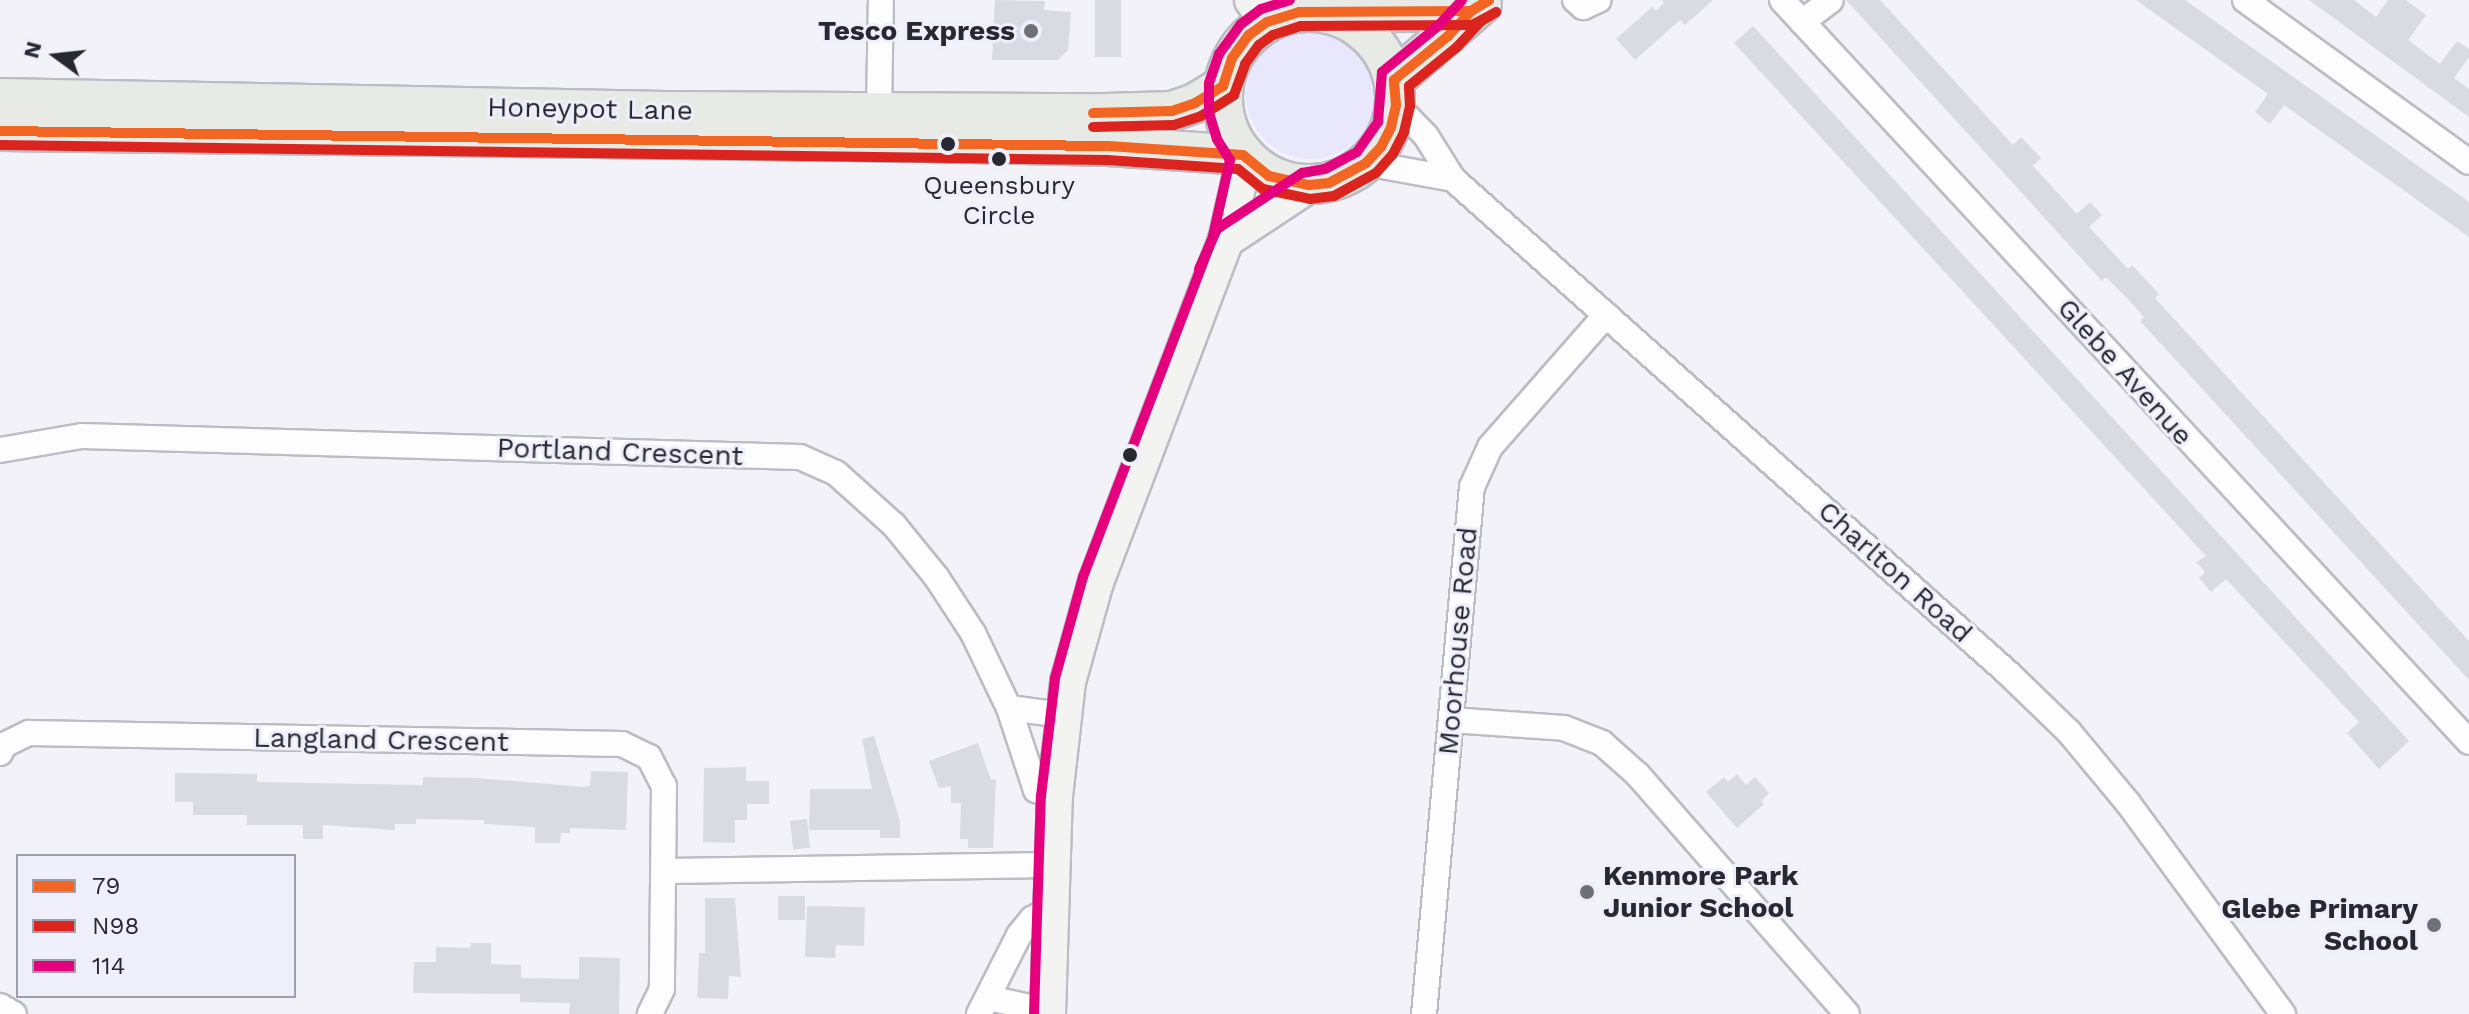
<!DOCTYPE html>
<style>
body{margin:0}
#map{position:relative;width:2469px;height:1014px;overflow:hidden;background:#f2f2f8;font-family:"Work Sans",sans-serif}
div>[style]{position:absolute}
.green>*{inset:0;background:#e8e7fb}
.round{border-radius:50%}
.building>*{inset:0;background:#dadae3;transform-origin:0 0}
.roads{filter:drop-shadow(2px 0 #bcbcc4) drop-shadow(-2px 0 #bcbcc4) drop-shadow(0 2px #bcbcc4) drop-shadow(0 -2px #bcbcc4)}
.street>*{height:24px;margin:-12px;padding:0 12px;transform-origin:12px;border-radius:12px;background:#fdfdfe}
.secondary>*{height:34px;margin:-17px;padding:0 17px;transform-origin:17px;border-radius:17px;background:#f3f4f2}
.primary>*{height:38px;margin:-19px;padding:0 19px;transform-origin:19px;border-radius:19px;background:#e8eae6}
.primary>.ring{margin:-19px;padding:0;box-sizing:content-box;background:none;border:38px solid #e8eae6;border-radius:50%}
.bus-1>*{height:10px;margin:-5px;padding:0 5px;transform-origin:5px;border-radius:5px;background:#f26522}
.bus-2>*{height:10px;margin:-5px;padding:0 5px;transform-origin:5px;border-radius:5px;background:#dc241f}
.bus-3>*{height:10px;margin:-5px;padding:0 5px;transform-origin:5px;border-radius:5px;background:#e5007d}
.dots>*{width:22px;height:22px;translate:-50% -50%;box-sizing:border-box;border:4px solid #efeffb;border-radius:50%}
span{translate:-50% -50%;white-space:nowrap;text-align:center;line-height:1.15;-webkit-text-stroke:6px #efeffb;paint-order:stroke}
.bus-label{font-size:26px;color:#282833}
.poi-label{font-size:28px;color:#282833;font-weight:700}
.right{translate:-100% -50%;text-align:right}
.left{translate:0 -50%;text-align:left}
.street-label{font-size:28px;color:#282833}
.legend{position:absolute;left:16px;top:854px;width:280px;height:144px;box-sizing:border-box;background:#efeffb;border:2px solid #9f9fab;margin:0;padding:10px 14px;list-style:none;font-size:24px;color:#282833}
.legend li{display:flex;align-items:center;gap:16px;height:40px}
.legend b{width:40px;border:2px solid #9f9fab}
.north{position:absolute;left:16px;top:16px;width:80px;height:80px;-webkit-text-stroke:6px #efeffb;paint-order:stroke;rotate:285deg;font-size:22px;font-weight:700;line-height:32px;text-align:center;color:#282833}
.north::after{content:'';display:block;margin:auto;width:28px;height:36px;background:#282833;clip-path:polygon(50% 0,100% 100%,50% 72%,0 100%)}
</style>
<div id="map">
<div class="green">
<i class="round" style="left:1246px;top:29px;width:130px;height:130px"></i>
</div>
<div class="building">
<i style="clip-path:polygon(995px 0,1045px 1px,1044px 10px,1071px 12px,1068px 50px,1058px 60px,992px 60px)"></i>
<i style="left:1095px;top:0;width:26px;height:57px"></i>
<i style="clip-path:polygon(1662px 0,1713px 0,1685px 25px,1680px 20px,1635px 60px,1616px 39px,1652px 7px,1656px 11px,1664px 3px)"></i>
<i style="clip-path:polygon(1846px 0,1880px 0,2013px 145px,2021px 137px,2041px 158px,2033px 166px,2077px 214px,2090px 202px,2102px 215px,2089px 227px,2128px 269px,2132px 265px,2159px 294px,2155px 298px,2469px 641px,2469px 680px,2140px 321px,2144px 317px,2126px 297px,2106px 277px,2102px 281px)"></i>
<i style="clip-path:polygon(2136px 0,2185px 0,2368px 130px,2469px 202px,2469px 237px,2284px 105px,2270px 124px,2255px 112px,2268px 94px)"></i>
<i style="clip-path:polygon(2309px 0,2354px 0,2376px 17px,2388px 0,2406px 0,2426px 15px,2408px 40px,2440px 64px,2457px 41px,2469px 49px,2469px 57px,2454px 78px,2469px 89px,2469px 117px)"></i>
<i style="clip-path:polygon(1753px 26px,2409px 741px,2379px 769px,2347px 733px,2359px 722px,2226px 579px,2211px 592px,2199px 578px,2205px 572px,2196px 562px,2206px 556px,1734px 43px)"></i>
<i style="clip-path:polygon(874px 736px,900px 821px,900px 838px,880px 838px,880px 830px,809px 830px,810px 789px,872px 789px,862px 739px)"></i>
<i style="clip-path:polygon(978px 743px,991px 780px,996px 779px,993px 848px,968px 848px,968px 839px,960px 839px,961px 803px,951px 803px,951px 786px,939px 788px,929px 761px)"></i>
<i style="clip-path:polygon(746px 767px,746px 781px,769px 781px,769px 804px,747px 804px,747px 820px,735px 820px,735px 843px,703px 842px,704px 768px)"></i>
<i style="clip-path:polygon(591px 771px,628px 772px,626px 830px,570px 828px,570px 833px,561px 833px,560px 843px,535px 843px,535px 827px,484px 824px,484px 820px,416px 819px,416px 824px,395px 824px,395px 830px,323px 825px,323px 839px,303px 839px,303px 825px,247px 825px,247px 815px,193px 815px,193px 802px,175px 802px,175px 773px,257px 774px,257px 782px,423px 785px,423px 777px,477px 778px,584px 787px,590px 786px)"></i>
<i style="clip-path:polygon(1737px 774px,1746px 785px,1755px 777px,1769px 793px,1761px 801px,1764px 804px,1737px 828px,1706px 792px,1724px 777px,1728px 782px)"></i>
<i style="left:807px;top:819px;width:29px;height:17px;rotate:84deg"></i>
<i style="left:778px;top:896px;width:27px;height:24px"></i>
<i style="clip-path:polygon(705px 898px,735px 898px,741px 977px,729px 976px,728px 999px,697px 998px,699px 953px,705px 953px)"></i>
<i style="clip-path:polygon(807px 906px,865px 907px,864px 946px,836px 945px,835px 958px,805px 957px)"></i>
<i style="clip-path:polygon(471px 943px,491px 943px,491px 964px,521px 965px,521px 978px,579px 979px,579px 957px,620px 958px,619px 1014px,569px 1014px,570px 1003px,520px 1002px,520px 994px,413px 993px,414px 962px,436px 962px,436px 947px,470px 948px)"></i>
</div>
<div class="roads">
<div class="street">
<i style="left:1575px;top:0;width:11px;rotate:41deg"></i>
<i style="left:1583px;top:7px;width:17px;rotate:-24deg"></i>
<i style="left:1782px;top:0;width:1011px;rotate:47.2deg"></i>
<i style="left:2245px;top:0;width:276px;rotate:35.9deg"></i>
<i style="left:1802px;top:22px;width:36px;rotate:-37deg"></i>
<i style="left:1396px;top:105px;width:43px;rotate:45.9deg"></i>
<i style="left:1426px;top:136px;width:51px;rotate:57.9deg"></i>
<i style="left:1453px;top:179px;width:743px;rotate:41.67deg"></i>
<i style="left:2008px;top:673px;width:85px;rotate:44deg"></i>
<i style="left:2069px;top:732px;width:92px;rotate:50.3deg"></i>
<i style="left:2128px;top:803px;width:262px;rotate:53.7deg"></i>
<i style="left:879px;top:110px;width:110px;rotate:-89deg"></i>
<i style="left:1366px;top:163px;width:88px;rotate:10.4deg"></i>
<i style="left:0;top:450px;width:83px;rotate:-9.7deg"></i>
<i style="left:82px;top:436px;width:718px;rotate:1.68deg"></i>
<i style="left:800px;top:457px;width:39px;rotate:24deg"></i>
<i style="left:836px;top:473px;width:78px;rotate:41.9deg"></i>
<i style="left:894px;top:525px;width:68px;rotate:50.9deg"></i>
<i style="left:937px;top:578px;width:66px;rotate:56.8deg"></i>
<i style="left:973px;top:633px;width:83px;rotate:64.4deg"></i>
<i style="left:1009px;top:708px;width:86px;rotate:71.8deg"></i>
<i style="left:1036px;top:790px;width:20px;rotate:18deg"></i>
<i style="left:1009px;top:708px;width:53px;rotate:7.5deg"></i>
<i style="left:1451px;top:720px;width:113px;rotate:4deg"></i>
<i style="left:1564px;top:728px;width:41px;rotate:21.5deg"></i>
<i style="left:1602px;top:743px;width:48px;rotate:41.6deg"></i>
<i style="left:1638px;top:775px;width:317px;rotate:48.8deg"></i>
<i style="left:0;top:753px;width:9px;rotate:-63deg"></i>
<i style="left:4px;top:745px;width:28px;rotate:-26deg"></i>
<i style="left:29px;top:733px;width:593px;rotate:1.06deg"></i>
<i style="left:622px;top:744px;width:30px;rotate:26deg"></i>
<i style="left:649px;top:757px;width:33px;rotate:63deg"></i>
<i style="left:664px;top:786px;width:203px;rotate:90.6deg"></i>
<i style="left:662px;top:989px;width:28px;rotate:116deg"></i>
<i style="left:665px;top:871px;width:388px;rotate:-0.9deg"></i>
<i style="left:989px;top:998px;width:60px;rotate:12.4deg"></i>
<i style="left:0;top:1006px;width:16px;rotate:30deg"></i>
<i style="left:979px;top:1014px;width:89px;rotate:-63.1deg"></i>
<i style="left:1019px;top:935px;width:21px;rotate:-51deg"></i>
<i style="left:1032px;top:919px;width:21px;rotate:-28deg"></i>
<i style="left:1424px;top:1014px;width:529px;rotate:-84.8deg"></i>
<i style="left:1472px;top:487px;width:44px;rotate:-65.8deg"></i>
<i style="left:1490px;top:447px;width:176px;rotate:-48.7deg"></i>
</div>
<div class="secondary">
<i style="left:1252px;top:0;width:27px;rotate:56deg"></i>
<i style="left:1226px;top:240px;width:100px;rotate:-33.5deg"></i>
<i style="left:1048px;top:1014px;width:218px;rotate:-88.2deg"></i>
<i style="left:1055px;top:796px;width:115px;rotate:-83.5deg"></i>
<i style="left:1068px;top:682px;width:104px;rotate:-74.4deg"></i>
<i style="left:1096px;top:582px;width:366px;rotate:-69.2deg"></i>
<i style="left:1226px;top:240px;width:85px;rotate:-77.1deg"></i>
</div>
<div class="primary">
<i class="ring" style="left:1223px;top:12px;width:134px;height:134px"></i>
<i style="left:1334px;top:13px;width:137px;rotate:-0.8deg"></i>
<i style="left:1394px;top:80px;width:116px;rotate:-40.8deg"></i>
<i style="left:0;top:98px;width:665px;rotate:1.12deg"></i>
<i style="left:665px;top:111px;width:440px;rotate:0.3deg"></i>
<i style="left:1105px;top:113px;width:67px;rotate:-1.7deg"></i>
<i style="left:1172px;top:111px;width:24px;rotate:-19deg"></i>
<i style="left:1195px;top:103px;width:33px;rotate:-31deg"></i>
<i style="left:0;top:131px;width:929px;rotate:0.68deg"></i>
<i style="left:929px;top:142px;width:179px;rotate:1.3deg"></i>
<i style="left:1108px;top:146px;width:135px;rotate:3.8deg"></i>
</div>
</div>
<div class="bus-1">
<i style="left:1093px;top:113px;width:79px;rotate:-1.5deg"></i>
<i style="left:1172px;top:111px;width:24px;rotate:-19deg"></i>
<i style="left:1195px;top:103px;width:33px;rotate:-31deg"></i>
<i style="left:1223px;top:86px;width:29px;rotate:-72deg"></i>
<i style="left:1232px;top:58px;width:29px;rotate:-54deg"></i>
<i style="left:1249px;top:35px;width:22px;rotate:-36deg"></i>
<i style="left:1267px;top:22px;width:34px;rotate:-17deg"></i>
<i style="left:1299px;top:12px;width:172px;rotate:-0.3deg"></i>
<i style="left:1471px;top:11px;width:21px;rotate:-31deg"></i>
<i style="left:0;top:131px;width:1108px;rotate:0.78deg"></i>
<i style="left:1108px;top:146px;width:135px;rotate:3.8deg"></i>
<i style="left:1243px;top:155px;width:33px;rotate:39deg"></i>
<i style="left:1269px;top:176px;width:41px;rotate:12.7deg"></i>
<i style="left:1309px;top:185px;width:20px;rotate:-6deg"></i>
<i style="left:1329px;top:183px;width:42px;rotate:-28.4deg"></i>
<i style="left:1366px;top:163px;width:22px;rotate:-47deg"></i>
<i style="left:1381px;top:147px;width:22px;rotate:-63deg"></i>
<i style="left:1391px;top:127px;width:23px;rotate:-77deg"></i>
<i style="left:1396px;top:105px;width:25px;rotate:-95deg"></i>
<i style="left:1394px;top:80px;width:70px;rotate:-39.2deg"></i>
<i style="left:1448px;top:36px;width:34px;rotate:-47deg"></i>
<i style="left:1471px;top:11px;width:21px;rotate:-31deg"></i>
</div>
<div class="bus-2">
<i style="left:1093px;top:127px;width:81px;rotate:-1.4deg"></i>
<i style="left:1174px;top:125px;width:28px;rotate:-18deg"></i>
<i style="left:1201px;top:116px;width:39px;rotate:-32deg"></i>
<i style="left:1234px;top:95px;width:33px;rotate:-70deg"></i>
<i style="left:1245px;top:64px;width:24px;rotate:-54deg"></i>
<i style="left:1259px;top:45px;width:17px;rotate:-36deg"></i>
<i style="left:1273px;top:35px;width:29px;rotate:-18deg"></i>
<i style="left:1301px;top:26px;width:171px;rotate:-0.3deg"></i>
<i style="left:1472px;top:25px;width:27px;rotate:-28deg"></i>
<i style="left:0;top:145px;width:1107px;rotate:0.78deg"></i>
<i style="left:1107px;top:160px;width:131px;rotate:3.9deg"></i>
<i style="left:1238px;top:169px;width:32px;rotate:39deg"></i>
<i style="left:1263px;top:189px;width:48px;rotate:12deg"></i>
<i style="left:1310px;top:199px;width:24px;rotate:-7deg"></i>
<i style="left:1334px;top:196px;width:48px;rotate:-28.7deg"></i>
<i style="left:1376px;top:173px;width:25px;rotate:-48deg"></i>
<i style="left:1393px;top:154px;width:25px;rotate:-63deg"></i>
<i style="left:1404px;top:132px;width:26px;rotate:-77deg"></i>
<i style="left:1410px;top:107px;width:21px;rotate:-93deg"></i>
<i style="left:1409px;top:86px;width:62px;rotate:-39.1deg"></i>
<i style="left:1457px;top:47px;width:34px;rotate:-47deg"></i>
<i style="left:1480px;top:22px;width:19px;rotate:-32deg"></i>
</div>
<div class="bus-3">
<i style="left:1199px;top:269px;width:44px;rotate:-65.8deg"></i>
<i style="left:1217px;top:229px;width:102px;rotate:-33.4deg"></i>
<i style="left:1302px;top:173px;width:23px;rotate:-10deg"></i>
<i style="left:1325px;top:169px;width:36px;rotate:-28deg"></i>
<i style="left:1357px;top:152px;width:37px;rotate:-55deg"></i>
<i style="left:1378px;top:122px;width:50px;rotate:-85.4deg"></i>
<i style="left:1382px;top:72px;width:72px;rotate:-39.4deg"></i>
<i style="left:1438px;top:26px;width:35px;rotate:-47deg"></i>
<i style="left:1034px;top:1014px;width:218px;rotate:-88.2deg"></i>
<i style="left:1041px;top:796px;width:119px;rotate:-83.2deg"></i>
<i style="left:1055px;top:678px;width:105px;rotate:-74.5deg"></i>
<i style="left:1083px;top:577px;width:365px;rotate:-69.1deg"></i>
<i style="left:1213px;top:236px;width:78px;rotate:-77.4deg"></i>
<i style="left:1230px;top:160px;width:25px;rotate:-122deg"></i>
<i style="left:1217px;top:139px;width:28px;rotate:-107deg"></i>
<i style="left:1209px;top:112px;width:29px;rotate:-90deg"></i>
<i style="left:1209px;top:83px;width:31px;rotate:-71deg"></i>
<i style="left:1219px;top:54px;width:37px;rotate:-54deg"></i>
<i style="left:1241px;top:24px;width:25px;rotate:-37deg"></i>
<i style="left:1261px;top:9px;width:30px;rotate:-17deg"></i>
</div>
<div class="dots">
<i style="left:1031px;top:31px;background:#6f6f78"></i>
<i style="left:948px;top:144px;background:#282833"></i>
<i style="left:999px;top:159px;background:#282833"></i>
<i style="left:1130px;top:455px;background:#282833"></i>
<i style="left:1587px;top:892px;background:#6f6f78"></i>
<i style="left:2434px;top:925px;background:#6f6f78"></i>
</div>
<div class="bus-label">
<span style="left:999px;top:201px">Queensbury<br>Circle</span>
</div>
<div class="poi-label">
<span class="right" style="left:1015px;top:31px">Tesco Express</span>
<span class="left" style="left:1603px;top:892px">Kenmore Park<br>Junior School</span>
<span class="right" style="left:2418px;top:925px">Glebe Primary<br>School</span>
</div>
<div class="street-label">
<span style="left:590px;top:109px;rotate:1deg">Honeypot Lane</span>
<span style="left:2125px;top:372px;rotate:48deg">Glebe Avenue</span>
<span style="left:620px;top:452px;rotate:2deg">Portland Crescent</span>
<span style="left:1895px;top:572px;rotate:42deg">Charlton Road</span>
<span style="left:1458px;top:641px;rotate:-85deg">Moorhouse Road</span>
<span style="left:381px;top:740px;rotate:1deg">Langland Crescent</span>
</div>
<ul class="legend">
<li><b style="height:10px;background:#f26522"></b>79</li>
<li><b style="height:10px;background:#dc241f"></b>N98</li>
<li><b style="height:10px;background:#e5007d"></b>114</li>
</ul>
<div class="north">N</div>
</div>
